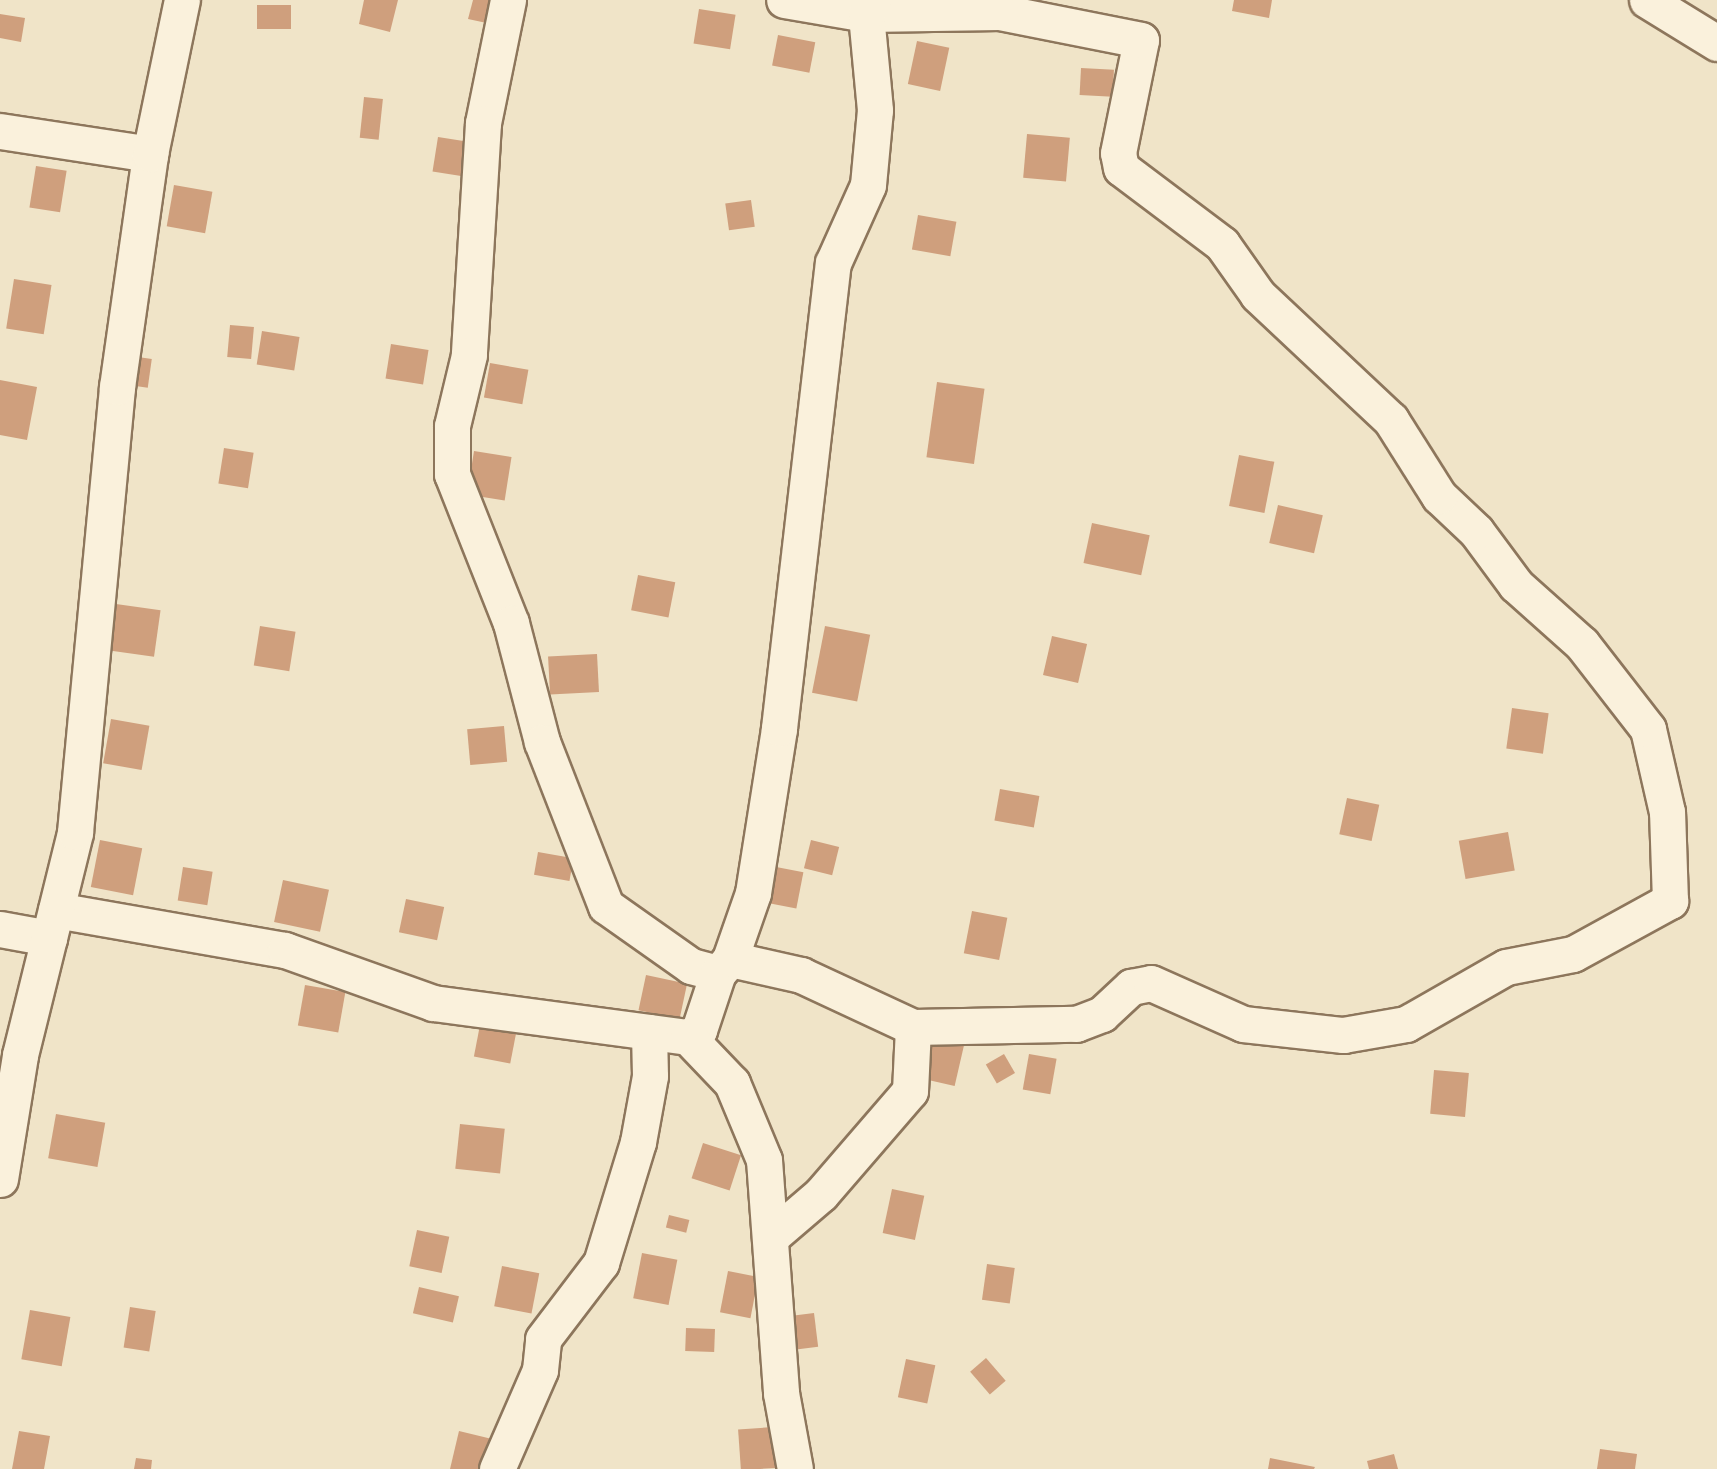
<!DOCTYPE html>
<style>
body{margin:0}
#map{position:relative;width:1717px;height:1469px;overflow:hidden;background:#f0e4c8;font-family:"Source Serif 4",serif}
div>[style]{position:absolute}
.building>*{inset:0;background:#cf9f7d;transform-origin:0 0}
.roads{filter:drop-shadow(2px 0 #8d765c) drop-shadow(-2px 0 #8d765c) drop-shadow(0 2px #8d765c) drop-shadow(0 -2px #8d765c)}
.minor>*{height:35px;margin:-17.5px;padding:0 17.5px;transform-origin:17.5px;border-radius:17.5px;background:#faf1dc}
span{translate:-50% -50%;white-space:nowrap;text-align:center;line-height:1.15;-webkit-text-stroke:7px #f7eed8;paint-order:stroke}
</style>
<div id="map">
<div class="building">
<i style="clip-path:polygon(364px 0,398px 0,390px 32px,359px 24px)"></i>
<i style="clip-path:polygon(473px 0,502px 0,496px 25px,468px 19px)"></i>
<i style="clip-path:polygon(1234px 0,1272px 0,1269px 18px,1232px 11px)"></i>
<i style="left:257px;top:5px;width:34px;height:24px"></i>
<i style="left:699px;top:9px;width:37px;height:35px;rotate:9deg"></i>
<i style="clip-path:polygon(0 14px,25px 18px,21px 42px,0 38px)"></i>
<i style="left:778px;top:35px;width:38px;height:31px;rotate:11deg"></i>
<i style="left:917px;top:41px;width:33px;height:44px;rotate:12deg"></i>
<i style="left:1081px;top:68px;width:33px;height:27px;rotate:3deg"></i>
<i style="left:364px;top:97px;width:19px;height:41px;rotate:6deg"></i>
<i style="left:1027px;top:134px;width:43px;height:44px;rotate:5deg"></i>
<i style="left:438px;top:137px;width:37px;height:35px;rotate:9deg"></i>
<i style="left:36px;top:166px;width:31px;height:42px;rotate:9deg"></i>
<i style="left:174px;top:185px;width:39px;height:42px;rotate:10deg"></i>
<i style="left:751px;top:200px;width:27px;height:26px;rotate:82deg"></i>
<i style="left:918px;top:215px;width:39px;height:35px;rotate:10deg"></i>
<i style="left:14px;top:279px;width:38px;height:50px;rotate:9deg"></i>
<i style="left:230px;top:325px;width:24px;height:32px;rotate:5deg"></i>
<i style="left:262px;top:331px;width:38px;height:34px;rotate:9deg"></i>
<i style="left:391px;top:344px;width:38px;height:35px;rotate:9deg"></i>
<i style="left:131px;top:356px;width:21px;height:29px;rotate:8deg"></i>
<i style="left:490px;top:363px;width:39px;height:35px;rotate:10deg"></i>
<i style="clip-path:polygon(0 380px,37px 387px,27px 440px,0 435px)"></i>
<i style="left:937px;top:382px;width:48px;height:76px;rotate:8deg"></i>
<i style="left:224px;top:448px;width:30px;height:36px;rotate:9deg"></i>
<i style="left:474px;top:451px;width:38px;height:44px;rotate:9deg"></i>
<i style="left:1239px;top:455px;width:36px;height:52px;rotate:11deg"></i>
<i style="left:1278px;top:505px;width:46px;height:39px;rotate:13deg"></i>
<i style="left:1092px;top:523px;width:59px;height:41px;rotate:12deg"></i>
<i style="left:638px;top:575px;width:38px;height:36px;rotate:11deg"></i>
<i style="left:116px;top:604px;width:45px;height:47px;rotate:8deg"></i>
<i style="left:260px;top:626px;width:36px;height:40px;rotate:9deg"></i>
<i style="left:825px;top:626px;width:46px;height:68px;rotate:11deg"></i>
<i style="left:1052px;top:636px;width:36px;height:40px;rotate:13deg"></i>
<i style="left:597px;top:654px;width:38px;height:49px;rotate:87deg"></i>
<i style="left:1512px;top:708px;width:37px;height:41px;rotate:8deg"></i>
<i style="left:111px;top:719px;width:39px;height:45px;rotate:10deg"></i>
<i style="left:504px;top:726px;width:36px;height:37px;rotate:85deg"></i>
<i style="left:1000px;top:789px;width:40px;height:32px;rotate:10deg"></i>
<i style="left:1347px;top:798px;width:33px;height:37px;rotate:12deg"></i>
<i style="left:1508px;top:832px;width:39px;height:50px;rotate:80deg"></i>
<i style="left:100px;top:840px;width:43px;height:48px;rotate:11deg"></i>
<i style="left:811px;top:840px;width:29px;height:29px;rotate:14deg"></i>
<i style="left:538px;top:852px;width:36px;height:23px;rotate:10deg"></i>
<i style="left:771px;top:866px;width:33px;height:37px;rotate:11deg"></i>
<i style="left:183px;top:867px;width:30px;height:34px;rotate:9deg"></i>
<i style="left:283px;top:880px;width:47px;height:43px;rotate:12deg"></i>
<i style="left:406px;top:899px;width:39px;height:34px;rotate:12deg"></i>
<i style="left:972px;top:911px;width:36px;height:43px;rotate:11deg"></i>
<i style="left:646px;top:975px;width:42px;height:36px;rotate:12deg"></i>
<i style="left:305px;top:985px;width:41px;height:41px;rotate:10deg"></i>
<i style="left:480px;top:1025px;width:37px;height:32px;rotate:11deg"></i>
<i style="left:929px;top:1037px;width:36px;height:42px;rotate:13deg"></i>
<i style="left:1004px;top:1054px;width:22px;height:21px;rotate:60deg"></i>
<i style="left:1029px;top:1054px;width:28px;height:36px;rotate:10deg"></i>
<i style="left:1434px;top:1070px;width:35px;height:44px;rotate:5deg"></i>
<i style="left:56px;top:1114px;width:50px;height:45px;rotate:10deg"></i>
<i style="left:460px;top:1124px;width:45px;height:45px;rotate:6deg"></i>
<i style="left:703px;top:1143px;width:40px;height:37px;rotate:18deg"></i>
<i style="left:892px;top:1189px;width:33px;height:45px;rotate:12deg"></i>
<i style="left:669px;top:1215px;width:21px;height:13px;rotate:14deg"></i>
<i style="left:417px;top:1230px;width:33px;height:37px;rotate:12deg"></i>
<i style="left:642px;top:1253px;width:36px;height:46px;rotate:11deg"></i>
<i style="left:987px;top:1264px;width:28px;height:36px;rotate:8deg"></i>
<i style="left:502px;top:1266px;width:38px;height:41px;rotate:11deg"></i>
<i style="left:728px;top:1271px;width:31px;height:42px;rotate:11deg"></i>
<i style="left:419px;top:1287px;width:41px;height:27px;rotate:13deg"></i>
<i style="left:130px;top:1307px;width:26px;height:41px;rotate:9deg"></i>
<i style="left:30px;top:1310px;width:41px;height:50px;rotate:10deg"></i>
<i style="left:814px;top:1313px;width:34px;height:30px;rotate:83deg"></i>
<i style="left:686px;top:1328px;width:29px;height:23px;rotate:2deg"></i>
<i style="left:986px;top:1358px;width:30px;height:21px;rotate:49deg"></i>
<i style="left:906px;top:1359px;width:30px;height:39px;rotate:12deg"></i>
<i style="left:773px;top:1427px;width:41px;height:35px;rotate:86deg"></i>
<i style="clip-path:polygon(19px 1431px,50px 1436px,44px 1469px,12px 1469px)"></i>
<i style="clip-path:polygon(459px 1431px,492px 1439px,486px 1469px,450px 1469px)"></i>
<i style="clip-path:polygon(1600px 1449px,1637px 1454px,1635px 1469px,1597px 1469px)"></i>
<i style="clip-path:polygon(1394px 1454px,1398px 1469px,1369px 1469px,1367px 1461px)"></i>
<i style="clip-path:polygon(136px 1458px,152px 1460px,151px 1469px,134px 1469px)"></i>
<i style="clip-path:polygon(1270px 1458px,1315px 1467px,1314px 1469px,1268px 1469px)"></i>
</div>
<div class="roads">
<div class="minor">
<i style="left:508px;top:0;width:126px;rotate:101.5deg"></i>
<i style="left:483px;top:123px;width:232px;rotate:93.5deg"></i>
<i style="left:469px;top:355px;width:73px;rotate:103.5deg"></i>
<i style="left:452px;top:426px;width:48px;rotate:90deg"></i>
<i style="left:452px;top:474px;width:160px;rotate:68.4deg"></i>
<i style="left:511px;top:623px;width:123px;rotate:75.4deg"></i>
<i style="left:542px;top:742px;width:176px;rotate:68.7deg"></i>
<i style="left:606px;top:906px;width:104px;rotate:35.2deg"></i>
<i style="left:691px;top:966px;width:28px;rotate:15deg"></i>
<i style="left:1647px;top:0;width:82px;rotate:31.6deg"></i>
<i style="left:0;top:131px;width:152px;rotate:8.7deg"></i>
<i style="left:56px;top:910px;width:232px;rotate:9.9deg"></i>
<i style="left:285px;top:950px;width:157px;rotate:19.7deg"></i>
<i style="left:433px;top:1003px;width:257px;rotate:7.6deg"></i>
<i style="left:688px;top:1037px;width:13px;rotate:-32deg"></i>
<i style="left:699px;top:1030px;width:60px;rotate:-71.6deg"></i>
<i style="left:718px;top:973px;width:18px;rotate:-49deg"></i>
<i style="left:730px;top:959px;width:73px;rotate:12.7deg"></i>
<i style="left:801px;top:975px;width:123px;rotate:24.9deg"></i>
<i style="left:913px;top:1027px;width:163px;rotate:-1.1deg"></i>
<i style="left:1076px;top:1024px;width:28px;rotate:-21deg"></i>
<i style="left:1102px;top:1014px;width:40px;rotate:-43deg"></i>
<i style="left:1131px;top:987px;width:20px;rotate:-11deg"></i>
<i style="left:1151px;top:983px;width:101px;rotate:24deg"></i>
<i style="left:1243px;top:1024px;width:101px;rotate:6.3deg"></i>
<i style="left:1343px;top:1035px;width:64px;rotate:-9.9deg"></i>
<i style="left:1406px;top:1024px;width:115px;rotate:-29.7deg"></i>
<i style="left:1506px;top:967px;width:68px;rotate:-11deg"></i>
<i style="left:1573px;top:954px;width:111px;rotate:-28.7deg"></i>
<i style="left:1670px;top:901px;width:89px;rotate:-91.9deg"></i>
<i style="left:1667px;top:812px;width:85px;rotate:-102.9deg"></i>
<i style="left:1648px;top:729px;width:108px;rotate:-127.8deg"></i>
<i style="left:1582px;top:644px;width:89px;rotate:-138.2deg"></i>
<i style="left:1516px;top:585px;width:67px;rotate:-126.5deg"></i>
<i style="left:1476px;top:531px;width:51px;rotate:-136.6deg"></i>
<i style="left:1439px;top:496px;width:90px;rotate:-122.3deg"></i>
<i style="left:1391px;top:420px;width:183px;rotate:-136.8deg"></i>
<i style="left:1258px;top:295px;width:62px;rotate:-125.2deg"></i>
<i style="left:1222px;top:244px;width:126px;rotate:-143deg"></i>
<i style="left:1121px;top:168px;width:15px;rotate:-101deg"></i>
<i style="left:1118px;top:153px;width:115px;rotate:-78.5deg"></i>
<i style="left:1141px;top:40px;width:144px;rotate:-168.8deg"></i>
<i style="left:1000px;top:12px;width:134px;rotate:179.1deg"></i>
<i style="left:866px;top:14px;width:83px;rotate:-170.3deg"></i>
<i style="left:0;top:929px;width:50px;rotate:10.4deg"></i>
<i style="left:730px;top:959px;width:70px;rotate:-70.8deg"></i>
<i style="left:753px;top:893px;width:167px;rotate:-81deg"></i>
<i style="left:779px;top:728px;width:468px;rotate:-83.4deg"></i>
<i style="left:833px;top:263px;width:85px;rotate:-65.8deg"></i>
<i style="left:868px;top:185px;width:75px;rotate:-84.7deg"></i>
<i style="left:875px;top:110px;width:96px;rotate:-95.4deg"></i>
<i style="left:866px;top:14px;width:16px;rotate:-63deg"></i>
<i style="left:688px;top:1037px;width:64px;rotate:46.3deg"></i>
<i style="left:732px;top:1083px;width:83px;rotate:67.4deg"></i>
<i style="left:764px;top:1160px;width:234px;rotate:85.8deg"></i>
<i style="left:781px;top:1393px;width:77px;rotate:79.6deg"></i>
<i style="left:0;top:1179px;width:126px;rotate:-80.8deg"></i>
<i style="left:20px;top:1055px;width:230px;rotate:-76.1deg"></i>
<i style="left:75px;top:832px;width:447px;rotate:-84.6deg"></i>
<i style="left:117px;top:387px;width:235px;rotate:-81.9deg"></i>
<i style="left:150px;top:154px;width:157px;rotate:-78.3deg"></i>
<i style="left:772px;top:1236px;width:65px;rotate:-40.6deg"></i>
<i style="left:821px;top:1194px;width:136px;rotate:-49.2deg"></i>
<i style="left:910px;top:1091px;width:64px;rotate:-87.3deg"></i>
<i style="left:497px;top:1469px;width:108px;rotate:-66.5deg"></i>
<i style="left:540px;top:1370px;width:31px;rotate:-84deg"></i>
<i style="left:543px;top:1339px;width:96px;rotate:-52.7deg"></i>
<i style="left:601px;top:1263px;width:127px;rotate:-73deg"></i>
<i style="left:638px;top:1142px;width:67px;rotate:-79.7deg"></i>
<i style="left:650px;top:1076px;width:44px;rotate:-91.3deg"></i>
</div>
</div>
</div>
